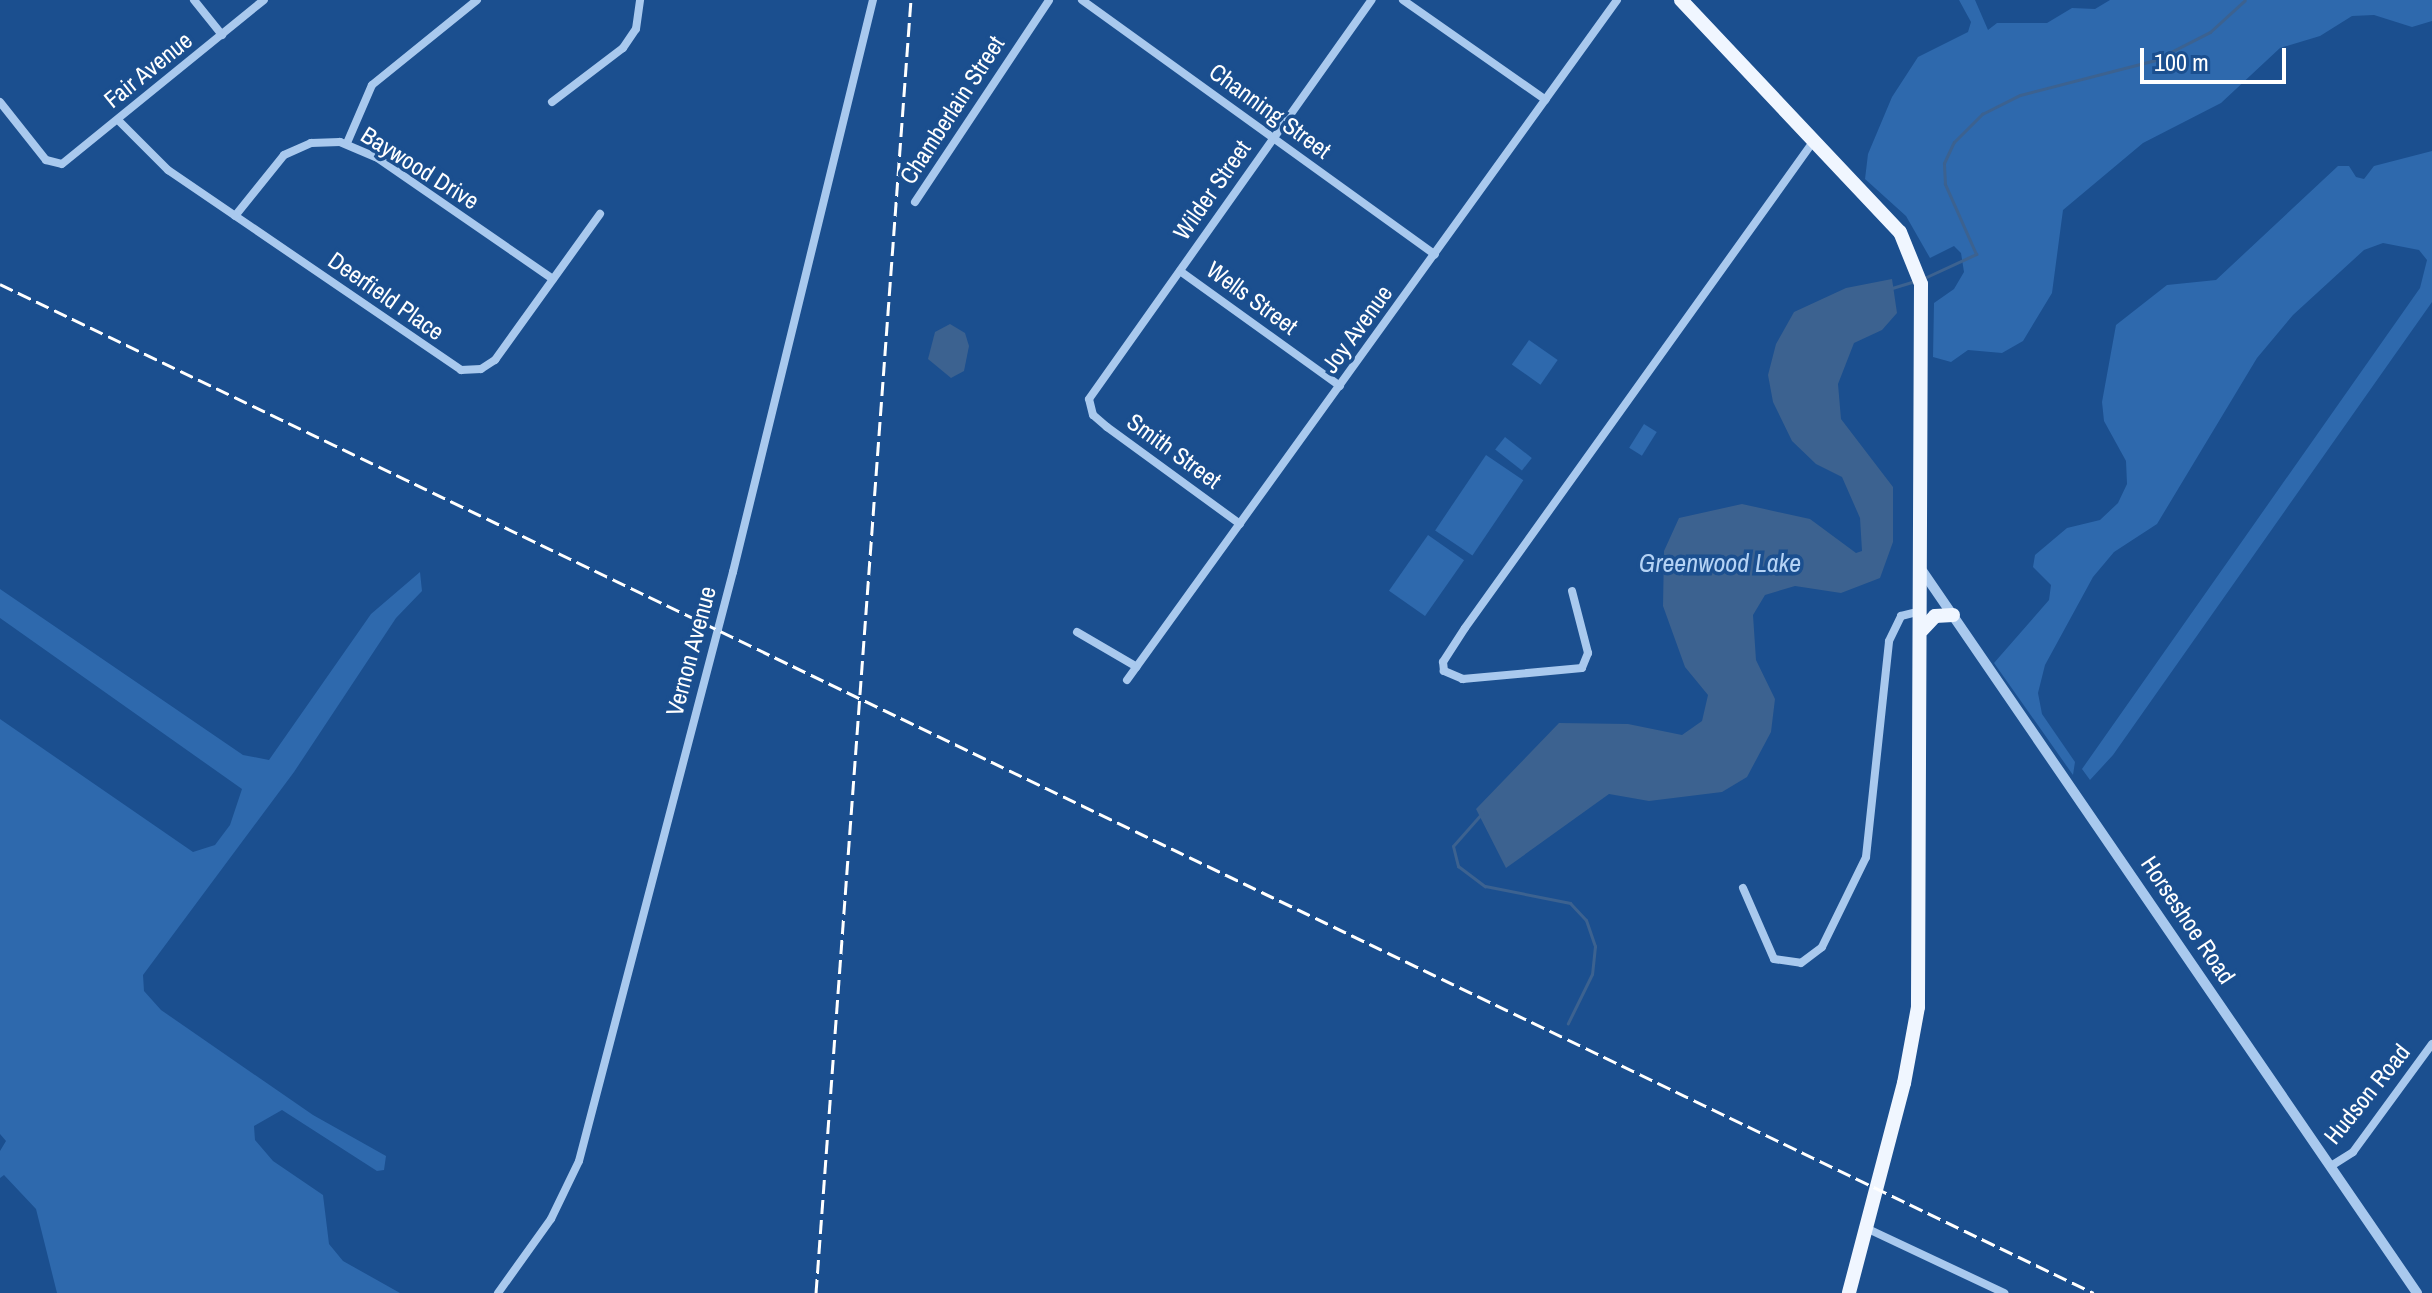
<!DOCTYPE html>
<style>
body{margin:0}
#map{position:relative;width:2432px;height:1293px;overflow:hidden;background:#1b4f8f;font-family:"Archivo Narrow",sans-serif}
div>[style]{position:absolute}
.green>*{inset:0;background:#2e69ad;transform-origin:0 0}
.water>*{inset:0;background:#3c6290}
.stream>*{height:3px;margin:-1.5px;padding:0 1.5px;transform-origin:1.5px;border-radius:1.5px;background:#3c6290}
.minor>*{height:8px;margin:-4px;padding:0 4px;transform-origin:4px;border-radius:4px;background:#a9c9ee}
.tertiary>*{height:10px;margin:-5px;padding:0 5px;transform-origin:5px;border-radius:5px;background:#a9c9ee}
.primary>*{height:14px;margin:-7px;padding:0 7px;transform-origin:7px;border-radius:7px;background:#f0f6ff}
.rail>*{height:3px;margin-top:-1.5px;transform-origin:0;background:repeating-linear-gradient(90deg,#fff 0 14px,transparent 0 20px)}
span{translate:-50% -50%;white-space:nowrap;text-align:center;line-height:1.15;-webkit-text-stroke:7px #1b4f8f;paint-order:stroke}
.street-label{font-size:24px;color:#fff}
.water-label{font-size:26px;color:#b5d3f5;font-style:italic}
.scale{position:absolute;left:2140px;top:48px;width:146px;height:36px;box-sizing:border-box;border:4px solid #fff;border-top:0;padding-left:10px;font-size:24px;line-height:28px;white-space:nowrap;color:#fff;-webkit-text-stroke:6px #1b4f8f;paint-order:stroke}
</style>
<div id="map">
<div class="green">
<i style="clip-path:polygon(1959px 0,1975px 0,1988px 30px,1997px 23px,2047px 23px,2072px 8px,2095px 9px,2110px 0,2432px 0,2432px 21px,2412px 27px,2374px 15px,2352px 16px,2320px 36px,2280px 48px,2221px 103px,2143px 143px,2063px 210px,2052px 293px,2023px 341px,2002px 353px,1968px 350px,1951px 362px,1933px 357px,1934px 303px,1954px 289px,1964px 272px,1961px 253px,1954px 246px,1930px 258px,1906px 216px,1865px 179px,1868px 154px,1892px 97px,1918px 57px,1968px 32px,1971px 22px)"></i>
<i style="clip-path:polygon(2432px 151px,2432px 302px,2113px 755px,2090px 780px,2082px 769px,2420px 288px,2427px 260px,2419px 250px,2383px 243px,2364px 250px,2293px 315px,2257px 358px,2157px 524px,2114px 552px,2093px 577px,2045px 665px,2038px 693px,2042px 714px,2075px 762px,2073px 775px,1994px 663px,2049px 600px,2051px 585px,2033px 567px,2035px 555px,2067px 528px,2100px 520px,2118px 503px,2127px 484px,2126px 461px,2104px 421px,2102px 402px,2116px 325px,2167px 285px,2216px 280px,2338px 166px,2349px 166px,2356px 177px,2364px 179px,2374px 166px)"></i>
<i style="left:1529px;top:340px;width:35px;height:30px;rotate:35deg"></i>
<i style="left:1644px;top:424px;width:15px;height:28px;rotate:32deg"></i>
<i style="left:1505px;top:437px;width:34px;height:16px;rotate:38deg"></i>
<i style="left:1486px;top:455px;width:45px;height:91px;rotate:34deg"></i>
<i style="left:1428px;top:535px;width:44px;height:68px;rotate:35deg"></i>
<i style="clip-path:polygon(420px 572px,422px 591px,396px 618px,294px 772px,143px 975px,144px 991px,161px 1010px,313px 1115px,386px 1156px,384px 1170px,377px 1171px,282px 1110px,254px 1126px,255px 1140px,273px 1161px,323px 1195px,329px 1244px,343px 1261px,400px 1293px,57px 1293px,36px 1209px,4px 1175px,0 1178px,0 1151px,6px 1141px,0 1134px,0 719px,193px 852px,215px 845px,230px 825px,242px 789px,0 618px,0 589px,243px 755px,269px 760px,371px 614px)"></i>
</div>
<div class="water">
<i style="clip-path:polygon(1892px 279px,1897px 313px,1882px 330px,1854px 343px,1838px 384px,1841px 419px,1893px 487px,1893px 542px,1880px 578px,1841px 593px,1795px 586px,1765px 595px,1753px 615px,1756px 660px,1775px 699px,1771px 732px,1747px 777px,1722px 792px,1649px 801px,1609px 794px,1506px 868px,1476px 809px,1559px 723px,1628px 724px,1682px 735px,1702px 721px,1708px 695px,1685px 667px,1663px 606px,1664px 551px,1679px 518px,1742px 504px,1810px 519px,1856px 553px,1862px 551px,1860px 518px,1842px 477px,1816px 464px,1792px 441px,1773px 402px,1768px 375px,1776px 344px,1794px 312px,1846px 288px)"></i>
<i style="clip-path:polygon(950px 324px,965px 333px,969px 346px,964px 371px,951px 378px,928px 359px,935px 332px)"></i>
</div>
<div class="stream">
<i style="left:1922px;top:279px;width:60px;rotate:-24.8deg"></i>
<i style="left:1976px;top:254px;width:77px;rotate:-113.9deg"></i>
<i style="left:1945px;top:184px;width:21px;rotate:-93deg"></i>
<i style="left:1944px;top:163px;width:23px;rotate:-65deg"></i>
<i style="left:1954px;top:142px;width:40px;rotate:-45deg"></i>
<i style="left:1982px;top:114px;width:42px;rotate:-26.6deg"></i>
<i style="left:2020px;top:95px;width:139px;rotate:-14.5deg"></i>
<i style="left:2155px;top:60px;width:62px;rotate:-27deg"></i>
<i style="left:2210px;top:32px;width:47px;rotate:-42.4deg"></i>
<i style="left:1892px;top:288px;width:24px;rotate:-17deg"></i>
<i style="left:1483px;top:812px;width:45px;rotate:131.4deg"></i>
<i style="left:1453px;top:846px;width:21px;rotate:76deg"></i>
<i style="left:1458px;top:866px;width:34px;rotate:37deg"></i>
<i style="left:1485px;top:886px;width:87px;rotate:11.3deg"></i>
<i style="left:1570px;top:903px;width:23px;rotate:47deg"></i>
<i style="left:1586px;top:920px;width:28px;rotate:71deg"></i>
<i style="left:1595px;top:946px;width:28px;rotate:96deg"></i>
<i style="left:1592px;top:974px;width:55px;rotate:116.1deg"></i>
</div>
<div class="minor">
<i style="left:194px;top:0;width:45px;rotate:51.3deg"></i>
<i style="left:1082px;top:0;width:435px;rotate:35.8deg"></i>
<i style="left:1403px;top:0;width:174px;rotate:35deg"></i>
<i style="left:0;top:102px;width:74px;rotate:51.6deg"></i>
<i style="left:46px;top:160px;width:16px;rotate:14deg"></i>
<i style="left:62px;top:164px;width:260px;rotate:-39.1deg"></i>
<i style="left:552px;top:102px;width:89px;rotate:-37.3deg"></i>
<i style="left:623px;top:48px;width:23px;rotate:-56deg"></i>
<i style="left:636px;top:29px;width:29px;rotate:-82deg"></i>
<i style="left:118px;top:120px;width:71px;rotate:45deg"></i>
<i style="left:168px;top:170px;width:355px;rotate:34.3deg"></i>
<i style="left:461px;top:370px;width:20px;rotate:-3deg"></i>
<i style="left:481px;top:369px;width:17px;rotate:-33deg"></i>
<i style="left:495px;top:360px;width:180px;rotate:-54.3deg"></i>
<i style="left:347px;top:143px;width:63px;rotate:-66.7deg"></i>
<i style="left:372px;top:85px;width:135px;rotate:-39deg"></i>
<i style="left:915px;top:202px;width:242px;rotate:-56.4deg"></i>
<i style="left:235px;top:216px;width:78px;rotate:-51.2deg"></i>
<i style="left:284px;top:155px;width:30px;rotate:-24deg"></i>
<i style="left:311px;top:143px;width:29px;rotate:-2deg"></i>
<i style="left:340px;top:142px;width:39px;rotate:23deg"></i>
<i style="left:376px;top:157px;width:215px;rotate:34.6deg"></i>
<i style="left:1180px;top:271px;width:197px;rotate:35.7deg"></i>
<i style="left:1240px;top:524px;width:165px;rotate:-143.9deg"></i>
<i style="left:1107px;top:427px;width:18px;rotate:-139deg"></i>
<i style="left:1093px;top:415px;width:16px;rotate:-104deg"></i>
<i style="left:1089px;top:399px;width:489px;rotate:-54.7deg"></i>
<i style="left:1572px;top:591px;width:64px;rotate:75.5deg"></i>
<i style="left:1588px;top:653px;width:16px;rotate:112deg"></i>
<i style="left:1582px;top:668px;width:120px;rotate:174.7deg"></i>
<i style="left:1463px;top:679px;width:21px;rotate:-157deg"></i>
<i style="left:1444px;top:671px;width:9px;rotate:-96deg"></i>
<i style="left:1443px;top:662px;width:40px;rotate:-57.1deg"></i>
<i style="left:1465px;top:628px;width:598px;rotate:-54.4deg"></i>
<i style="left:1077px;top:632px;width:69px;rotate:30.3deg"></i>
<i style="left:1127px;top:680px;width:838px;rotate:-54.22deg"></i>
<i style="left:1743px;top:888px;width:77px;rotate:66.4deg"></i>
<i style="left:1774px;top:959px;width:27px;rotate:8deg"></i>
<i style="left:1801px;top:963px;width:26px;rotate:-37deg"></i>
<i style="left:1822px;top:947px;width:100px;rotate:-63.9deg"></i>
<i style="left:1866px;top:857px;width:217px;rotate:-83.9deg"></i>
<i style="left:1889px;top:641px;width:28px;rotate:-64deg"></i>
<i style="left:1901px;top:616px;width:21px;rotate:-14deg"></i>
<i style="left:2331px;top:1166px;width:26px;rotate:-32deg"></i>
<i style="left:2353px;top:1152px;width:134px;rotate:-53.8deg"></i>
<i style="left:1866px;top:1228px;width:153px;rotate:25.2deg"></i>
<i style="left:498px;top:1293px;width:91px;rotate:-54.4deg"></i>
<i style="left:551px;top:1219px;width:64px;rotate:-64.2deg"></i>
<i style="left:579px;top:1161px;width:609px;rotate:-75.35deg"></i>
<i style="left:733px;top:572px;width:589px;rotate:-76.25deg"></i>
</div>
<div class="tertiary">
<i style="left:1923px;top:572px;width:874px;rotate:55.58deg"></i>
</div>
<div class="primary">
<i style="left:1681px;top:0;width:319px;rotate:46.7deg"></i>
<i style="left:1900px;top:232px;width:56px;rotate:68deg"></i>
<i style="left:1921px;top:284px;width:723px;rotate:90.24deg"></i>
<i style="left:1918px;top:1007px;width:77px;rotate:100.4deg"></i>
<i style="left:1904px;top:1083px;width:217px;rotate:104.7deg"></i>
<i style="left:1922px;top:630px;width:19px;rotate:-47deg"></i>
<i style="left:1935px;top:616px;width:18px;rotate:-3deg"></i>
</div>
<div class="rail">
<i style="left:0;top:284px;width:2324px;rotate:25.73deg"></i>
<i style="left:816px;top:1293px;width:1296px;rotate:-85.8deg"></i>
</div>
<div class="street-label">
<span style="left:148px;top:70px;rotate:-39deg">Fair Avenue</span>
<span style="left:952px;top:110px;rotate:-57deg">Chamberlain Street</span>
<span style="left:1270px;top:111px;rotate:36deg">Channing Street</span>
<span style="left:420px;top:168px;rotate:32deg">Baywood Drive</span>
<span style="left:1212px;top:190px;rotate:-55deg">Wilder Street</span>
<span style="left:386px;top:296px;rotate:35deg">Deerfield Place</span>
<span style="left:1252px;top:298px;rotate:36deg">Wells Street</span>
<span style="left:1357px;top:329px;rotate:-54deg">Joy Avenue</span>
<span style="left:1174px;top:451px;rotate:36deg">Smith Street</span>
<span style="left:691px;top:651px;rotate:-75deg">Vernon Avenue</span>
<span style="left:2188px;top:920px;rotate:56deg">Horseshoe Road</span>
<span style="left:2367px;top:1094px;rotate:-51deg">Hudson Road</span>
</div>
<div class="water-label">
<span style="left:1720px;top:563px">Greenwood Lake</span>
</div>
<div class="scale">100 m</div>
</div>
